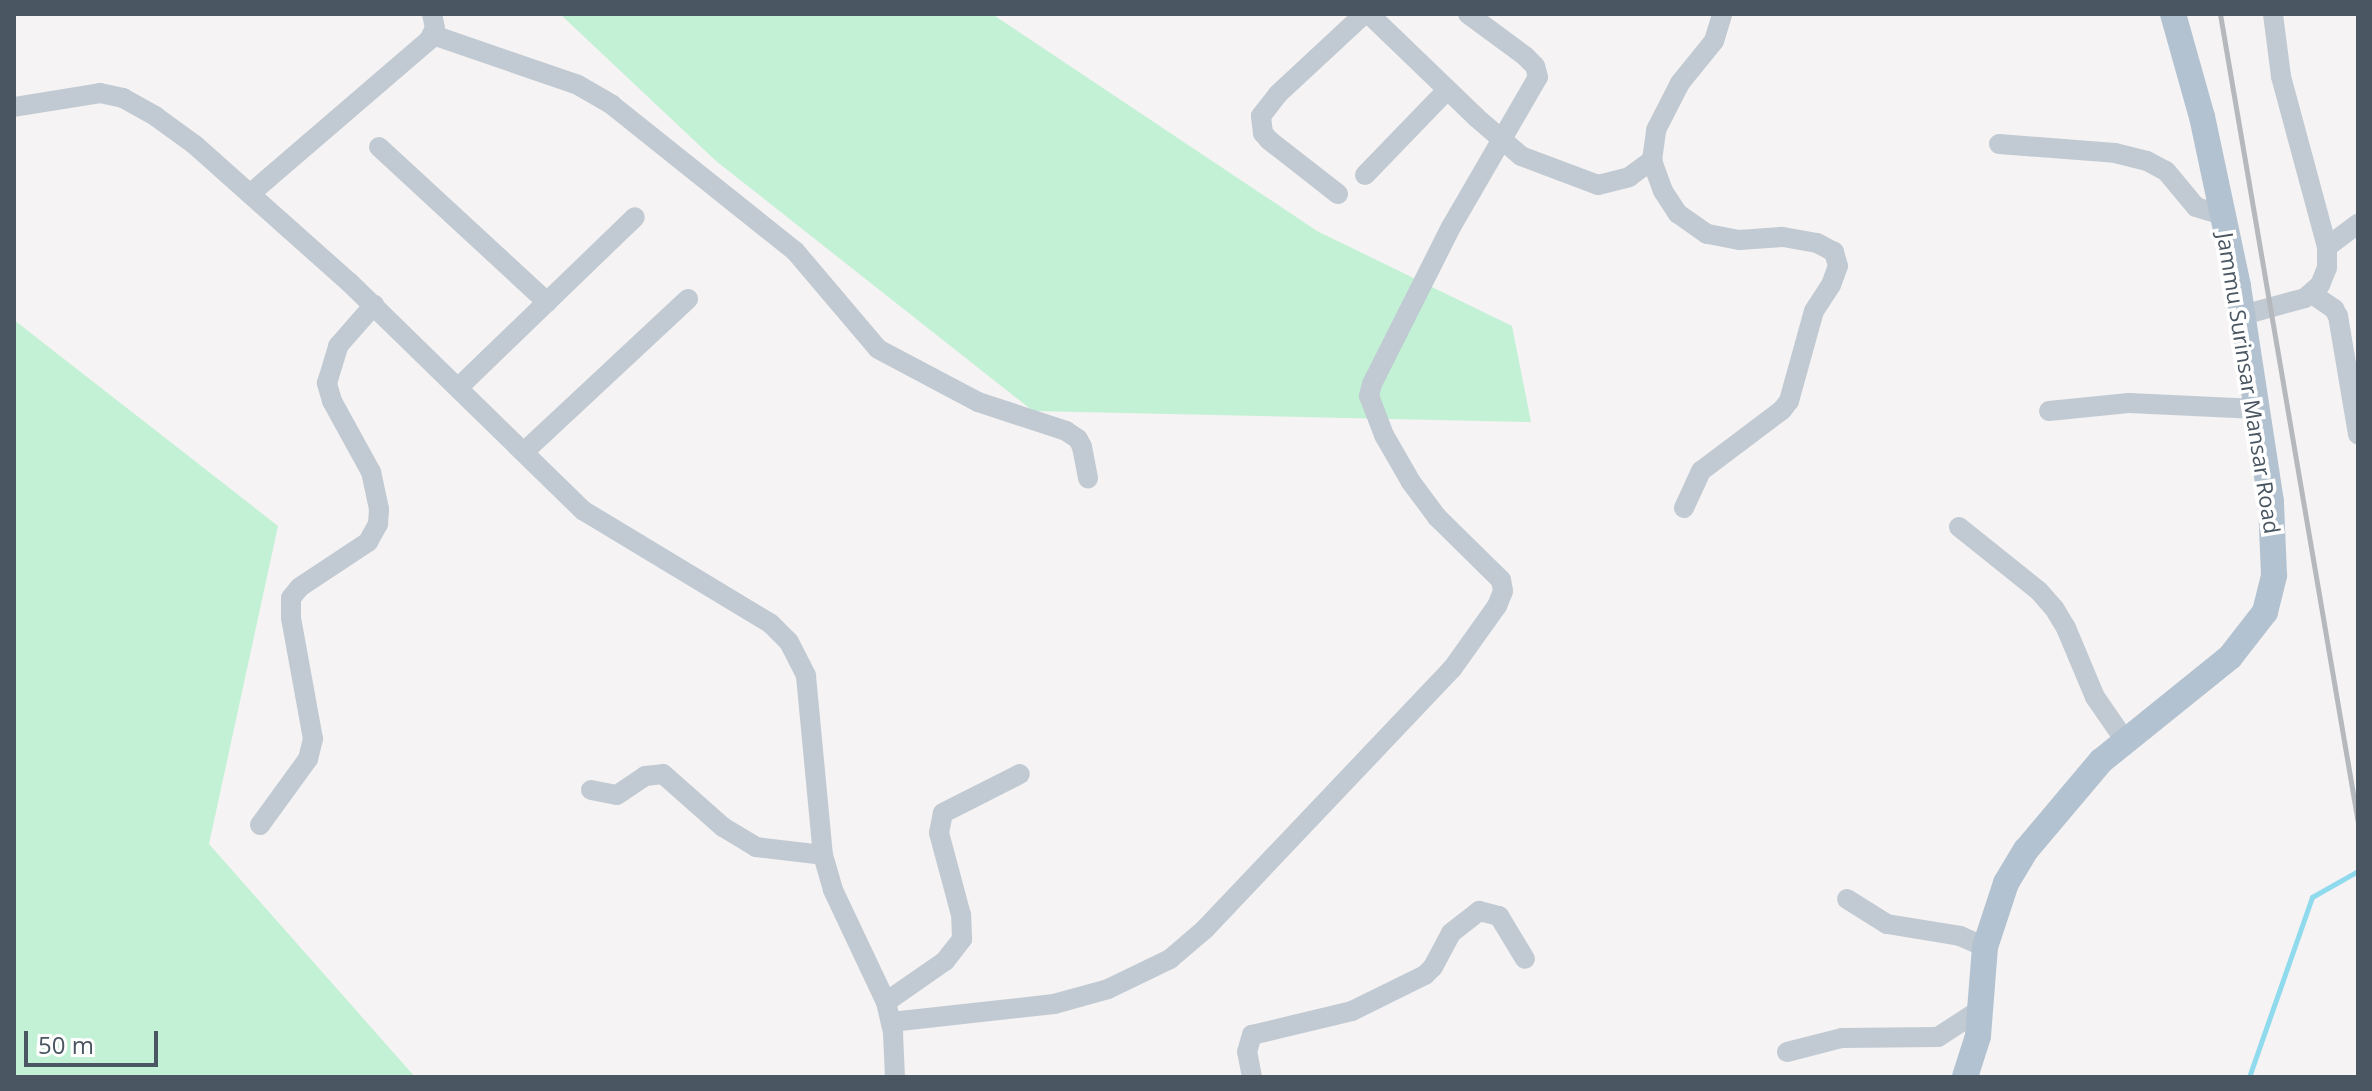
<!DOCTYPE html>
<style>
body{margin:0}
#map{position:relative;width:2372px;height:1091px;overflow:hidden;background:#f5f3f3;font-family:"Open Sans",sans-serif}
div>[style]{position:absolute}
.green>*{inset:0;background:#c3f1d5}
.stream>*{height:5px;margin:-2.5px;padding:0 2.5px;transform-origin:2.5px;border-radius:2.5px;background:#90daee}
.minor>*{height:20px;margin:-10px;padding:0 10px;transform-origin:10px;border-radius:10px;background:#c1cad2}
.major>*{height:26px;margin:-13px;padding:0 13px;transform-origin:13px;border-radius:13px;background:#b3c2d1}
.rail>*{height:5px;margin:-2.5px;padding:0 2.5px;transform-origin:2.5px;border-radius:2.5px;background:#b5b8bd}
span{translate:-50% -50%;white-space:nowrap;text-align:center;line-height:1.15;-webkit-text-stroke:7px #fff;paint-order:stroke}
.street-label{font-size:22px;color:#4a5661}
.frame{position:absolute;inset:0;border:16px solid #4a5661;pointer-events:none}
.scale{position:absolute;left:24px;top:1031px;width:134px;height:36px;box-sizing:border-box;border:4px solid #4a5661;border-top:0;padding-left:10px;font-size:24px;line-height:28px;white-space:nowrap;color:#4a5661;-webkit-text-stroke:6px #fff;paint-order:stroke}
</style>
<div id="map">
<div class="green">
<i style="clip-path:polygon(560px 14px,992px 14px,1317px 231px,1512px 326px,1531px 422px,1033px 411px,716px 161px)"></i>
<i style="clip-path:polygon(14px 320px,278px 526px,209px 844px,415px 1077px,14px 1077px)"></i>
</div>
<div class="stream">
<i style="left:2249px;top:1077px;width:191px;rotate:-70.7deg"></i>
<i style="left:2312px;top:897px;width:53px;rotate:-29.5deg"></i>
</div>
<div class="minor">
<i style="left:1369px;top:14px;width:150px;rotate:43.9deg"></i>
<i style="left:1477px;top:118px;width:58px;rotate:40.8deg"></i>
<i style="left:1521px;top:156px;width:82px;rotate:20.6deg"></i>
<i style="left:1598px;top:185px;width:32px;rotate:-14deg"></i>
<i style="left:1629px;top:177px;width:29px;rotate:-36deg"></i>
<i style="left:433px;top:35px;width:153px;rotate:19deg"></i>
<i style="left:578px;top:85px;width:39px;rotate:30deg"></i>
<i style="left:612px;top:105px;width:234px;rotate:38.6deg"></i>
<i style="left:795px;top:251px;width:128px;rotate:49.7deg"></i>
<i style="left:878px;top:349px;width:113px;rotate:27.9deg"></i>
<i style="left:978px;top:402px;width:93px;rotate:18.2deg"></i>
<i style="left:1066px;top:431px;width:14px;rotate:34deg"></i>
<i style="left:1078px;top:439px;width:9px;rotate:63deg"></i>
<i style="left:1082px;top:447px;width:32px;rotate:79deg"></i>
<i style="left:14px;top:107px;width:87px;rotate:-9.2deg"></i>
<i style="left:100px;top:93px;width:24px;rotate:12deg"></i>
<i style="left:123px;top:98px;width:37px;rotate:29deg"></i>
<i style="left:155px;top:116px;width:49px;rotate:35.9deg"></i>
<i style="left:195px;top:145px;width:206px;rotate:41.7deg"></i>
<i style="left:349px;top:282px;width:328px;rotate:44.3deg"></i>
<i style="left:584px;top:511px;width:218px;rotate:31.1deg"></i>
<i style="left:771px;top:624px;width:25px;rotate:45deg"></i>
<i style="left:789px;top:642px;width:38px;rotate:63deg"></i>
<i style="left:806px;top:676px;width:180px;rotate:84.6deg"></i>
<i style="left:823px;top:855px;width:36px;rotate:74deg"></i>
<i style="left:833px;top:890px;width:124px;rotate:64.7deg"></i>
<i style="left:886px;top:1002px;width:32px;rotate:77deg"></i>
<i style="left:893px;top:1033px;width:44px;rotate:87.4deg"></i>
<i style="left:1999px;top:144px;width:116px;rotate:4.4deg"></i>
<i style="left:2115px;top:153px;width:33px;rotate:14deg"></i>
<i style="left:2147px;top:161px;width:21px;rotate:28deg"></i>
<i style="left:2166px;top:171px;width:47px;rotate:50.2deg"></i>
<i style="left:2196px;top:207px;width:28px;rotate:17deg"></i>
<i style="left:379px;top:147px;width:229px;rotate:42.7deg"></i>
<i style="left:1365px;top:175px;width:118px;rotate:-46deg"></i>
<i style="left:250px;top:194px;width:236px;rotate:-40.7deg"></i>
<i style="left:429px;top:40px;width:13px;rotate:-63deg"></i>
<i style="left:435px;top:28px;width:14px;rotate:-102deg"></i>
<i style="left:1338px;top:194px;width:88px;rotate:-142deg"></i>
<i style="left:1269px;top:140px;width:9px;rotate:-131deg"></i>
<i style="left:1263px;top:133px;width:17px;rotate:-97deg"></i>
<i style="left:1261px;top:116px;width:28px;rotate:-52deg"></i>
<i style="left:1278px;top:94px;width:117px;rotate:-42.9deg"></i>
<i style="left:2327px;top:247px;width:39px;rotate:-37deg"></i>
<i style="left:2312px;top:294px;width:27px;rotate:34deg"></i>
<i style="left:2334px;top:309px;width:8px;rotate:60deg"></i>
<i style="left:2338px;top:316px;width:120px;rotate:80.4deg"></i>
<i style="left:2243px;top:315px;width:64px;rotate:-15.3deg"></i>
<i style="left:2305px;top:298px;width:20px;rotate:-41deg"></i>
<i style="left:2320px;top:285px;width:18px;rotate:-68deg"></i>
<i style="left:2327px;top:268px;width:21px;rotate:-90deg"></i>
<i style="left:2327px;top:247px;width:177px;rotate:-105.1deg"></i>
<i style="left:2281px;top:76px;width:63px;rotate:-97.4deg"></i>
<i style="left:460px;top:386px;width:243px;rotate:-44deg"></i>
<i style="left:2049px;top:411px;width:80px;rotate:-5.7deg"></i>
<i style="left:2129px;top:403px;width:128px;rotate:2.7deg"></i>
<i style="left:525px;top:451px;width:223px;rotate:-43deg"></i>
<i style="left:1684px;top:508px;width:41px;rotate:-65.3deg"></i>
<i style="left:1701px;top:471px;width:101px;rotate:-37deg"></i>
<i style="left:1782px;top:410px;width:11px;rotate:-52deg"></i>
<i style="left:1789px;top:401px;width:93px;rotate:-74.5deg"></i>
<i style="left:1814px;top:311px;width:31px;rotate:-57deg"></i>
<i style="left:1831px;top:285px;width:20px;rotate:-70deg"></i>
<i style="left:1838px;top:266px;width:15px;rotate:-106deg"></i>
<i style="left:1834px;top:252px;width:19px;rotate:-152deg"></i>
<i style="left:1817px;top:243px;width:36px;rotate:-170deg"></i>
<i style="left:1782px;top:237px;width:43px;rotate:176deg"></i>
<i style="left:1739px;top:240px;width:33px;rotate:-169deg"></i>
<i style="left:1707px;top:234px;width:35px;rotate:-145deg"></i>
<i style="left:1678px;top:214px;width:27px;rotate:-123deg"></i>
<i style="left:1663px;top:191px;width:33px;rotate:-110deg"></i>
<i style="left:1652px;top:160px;width:30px;rotate:-82deg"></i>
<i style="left:1656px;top:130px;width:53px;rotate:-62.9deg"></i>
<i style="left:1680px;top:83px;width:54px;rotate:-51deg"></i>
<i style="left:1714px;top:41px;width:28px;rotate:-73deg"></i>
<i style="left:1959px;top:527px;width:102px;rotate:38.7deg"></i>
<i style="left:2039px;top:591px;width:23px;rotate:49deg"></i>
<i style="left:2054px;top:608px;width:23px;rotate:59deg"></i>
<i style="left:2066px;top:628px;width:75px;rotate:67.2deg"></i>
<i style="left:2095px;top:697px;width:51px;rotate:55.4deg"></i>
<i style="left:591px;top:790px;width:26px;rotate:11deg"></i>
<i style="left:617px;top:795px;width:34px;rotate:-34deg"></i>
<i style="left:645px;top:776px;width:18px;rotate:-6deg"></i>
<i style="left:663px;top:774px;width:80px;rotate:41.5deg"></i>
<i style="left:723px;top:827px;width:39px;rotate:31deg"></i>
<i style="left:756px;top:847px;width:67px;rotate:6.8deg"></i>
<i style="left:260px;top:825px;width:82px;rotate:-54deg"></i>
<i style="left:308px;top:759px;width:21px;rotate:-76deg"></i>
<i style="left:313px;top:739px;width:123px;rotate:-100.3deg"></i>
<i style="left:291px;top:618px;width:20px;rotate:-90deg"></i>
<i style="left:291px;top:598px;width:14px;rotate:-51deg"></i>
<i style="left:300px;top:587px;width:82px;rotate:-33.5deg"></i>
<i style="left:368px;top:542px;width:21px;rotate:-61deg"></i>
<i style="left:378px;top:524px;width:15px;rotate:-86deg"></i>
<i style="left:379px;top:509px;width:38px;rotate:-102deg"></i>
<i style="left:371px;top:472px;width:81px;rotate:-118.8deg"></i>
<i style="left:332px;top:401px;width:19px;rotate:-106deg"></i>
<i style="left:327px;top:383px;width:39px;rotate:-73deg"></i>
<i style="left:338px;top:346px;width:55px;rotate:-48.7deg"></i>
<i style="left:1847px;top:899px;width:47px;rotate:32deg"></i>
<i style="left:1887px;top:924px;width:74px;rotate:9.3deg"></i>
<i style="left:1960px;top:936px;width:27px;rotate:24deg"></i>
<i style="left:886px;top:1002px;width:72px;rotate:-34.8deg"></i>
<i style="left:945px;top:961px;width:28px;rotate:-52deg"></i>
<i style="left:962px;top:939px;width:24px;rotate:-92deg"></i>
<i style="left:961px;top:915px;width:85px;rotate:-105deg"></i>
<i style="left:939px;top:833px;width:20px;rotate:-79deg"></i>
<i style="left:943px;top:813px;width:86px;rotate:-26.9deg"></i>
<i style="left:891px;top:1022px;width:164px;rotate:-6.3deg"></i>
<i style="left:1054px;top:1004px;width:56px;rotate:-15.5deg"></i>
<i style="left:1108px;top:989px;width:69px;rotate:-25.8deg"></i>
<i style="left:1170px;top:959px;width:46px;rotate:-40.6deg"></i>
<i style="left:1205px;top:929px;width:359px;rotate:-46.5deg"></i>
<i style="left:1452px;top:669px;width:77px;rotate:-54.5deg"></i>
<i style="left:1497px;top:606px;width:16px;rotate:-68deg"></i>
<i style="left:1503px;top:591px;width:11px;rotate:-100deg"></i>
<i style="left:1501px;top:580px;width:90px;rotate:-135.5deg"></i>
<i style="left:1437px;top:517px;width:44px;rotate:-126.6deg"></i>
<i style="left:1411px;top:482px;width:54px;rotate:-119.9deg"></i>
<i style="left:1384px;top:435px;width:42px;rotate:-111deg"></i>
<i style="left:1369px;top:396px;width:12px;rotate:-76deg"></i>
<i style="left:1372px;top:384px;width:176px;rotate:-63.3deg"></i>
<i style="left:1451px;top:227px;width:173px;rotate:-59.9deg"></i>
<i style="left:1538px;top:77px;width:11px;rotate:-105deg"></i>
<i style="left:1535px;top:66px;width:14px;rotate:-135deg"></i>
<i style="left:1525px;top:56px;width:71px;rotate:-143.6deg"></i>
<i style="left:1787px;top:1052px;width:57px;rotate:-14.3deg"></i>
<i style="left:1842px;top:1038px;width:96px;rotate:-0.6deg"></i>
<i style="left:1938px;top:1037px;width:51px;rotate:-33.1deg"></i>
<i style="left:1252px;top:1077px;width:25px;rotate:-101deg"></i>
<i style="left:1247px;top:1052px;width:18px;rotate:-74deg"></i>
<i style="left:1252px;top:1035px;width:103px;rotate:-13.5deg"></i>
<i style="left:1352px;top:1011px;width:81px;rotate:-26.3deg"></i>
<i style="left:1425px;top:975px;width:11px;rotate:-45deg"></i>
<i style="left:1433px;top:967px;width:38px;rotate:-62deg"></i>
<i style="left:1451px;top:933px;width:36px;rotate:-38deg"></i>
<i style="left:1479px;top:911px;width:21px;rotate:14deg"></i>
<i style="left:1499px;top:916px;width:50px;rotate:58.8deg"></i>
</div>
<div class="major">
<i style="left:1965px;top:1077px;width:43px;rotate:-72.4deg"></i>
<i style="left:1978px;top:1036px;width:89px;rotate:-85.5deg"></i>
<i style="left:1985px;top:947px;width:67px;rotate:-71.8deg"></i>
<i style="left:2006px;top:883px;width:39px;rotate:-59deg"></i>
<i style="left:2026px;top:850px;width:116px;rotate:-49.9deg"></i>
<i style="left:2101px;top:761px;width:166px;rotate:-38.9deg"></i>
<i style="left:2230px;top:657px;width:57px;rotate:-52.1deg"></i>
<i style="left:2265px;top:612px;width:38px;rotate:-76deg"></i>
<i style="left:2274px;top:575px;width:73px;rotate:-92.4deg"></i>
<i style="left:2271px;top:502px;width:219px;rotate:-98.7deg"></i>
<i style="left:2238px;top:286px;width:173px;rotate:-102deg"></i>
<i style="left:2202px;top:117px;width:107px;rotate:-105.7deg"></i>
</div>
<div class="rail">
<i style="left:2220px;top:14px;width:821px;rotate:80.32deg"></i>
</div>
<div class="street-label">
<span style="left:2249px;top:383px;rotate:81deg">Jammu Surinsar Mansar Road</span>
</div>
<div class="frame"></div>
<div class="scale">50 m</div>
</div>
